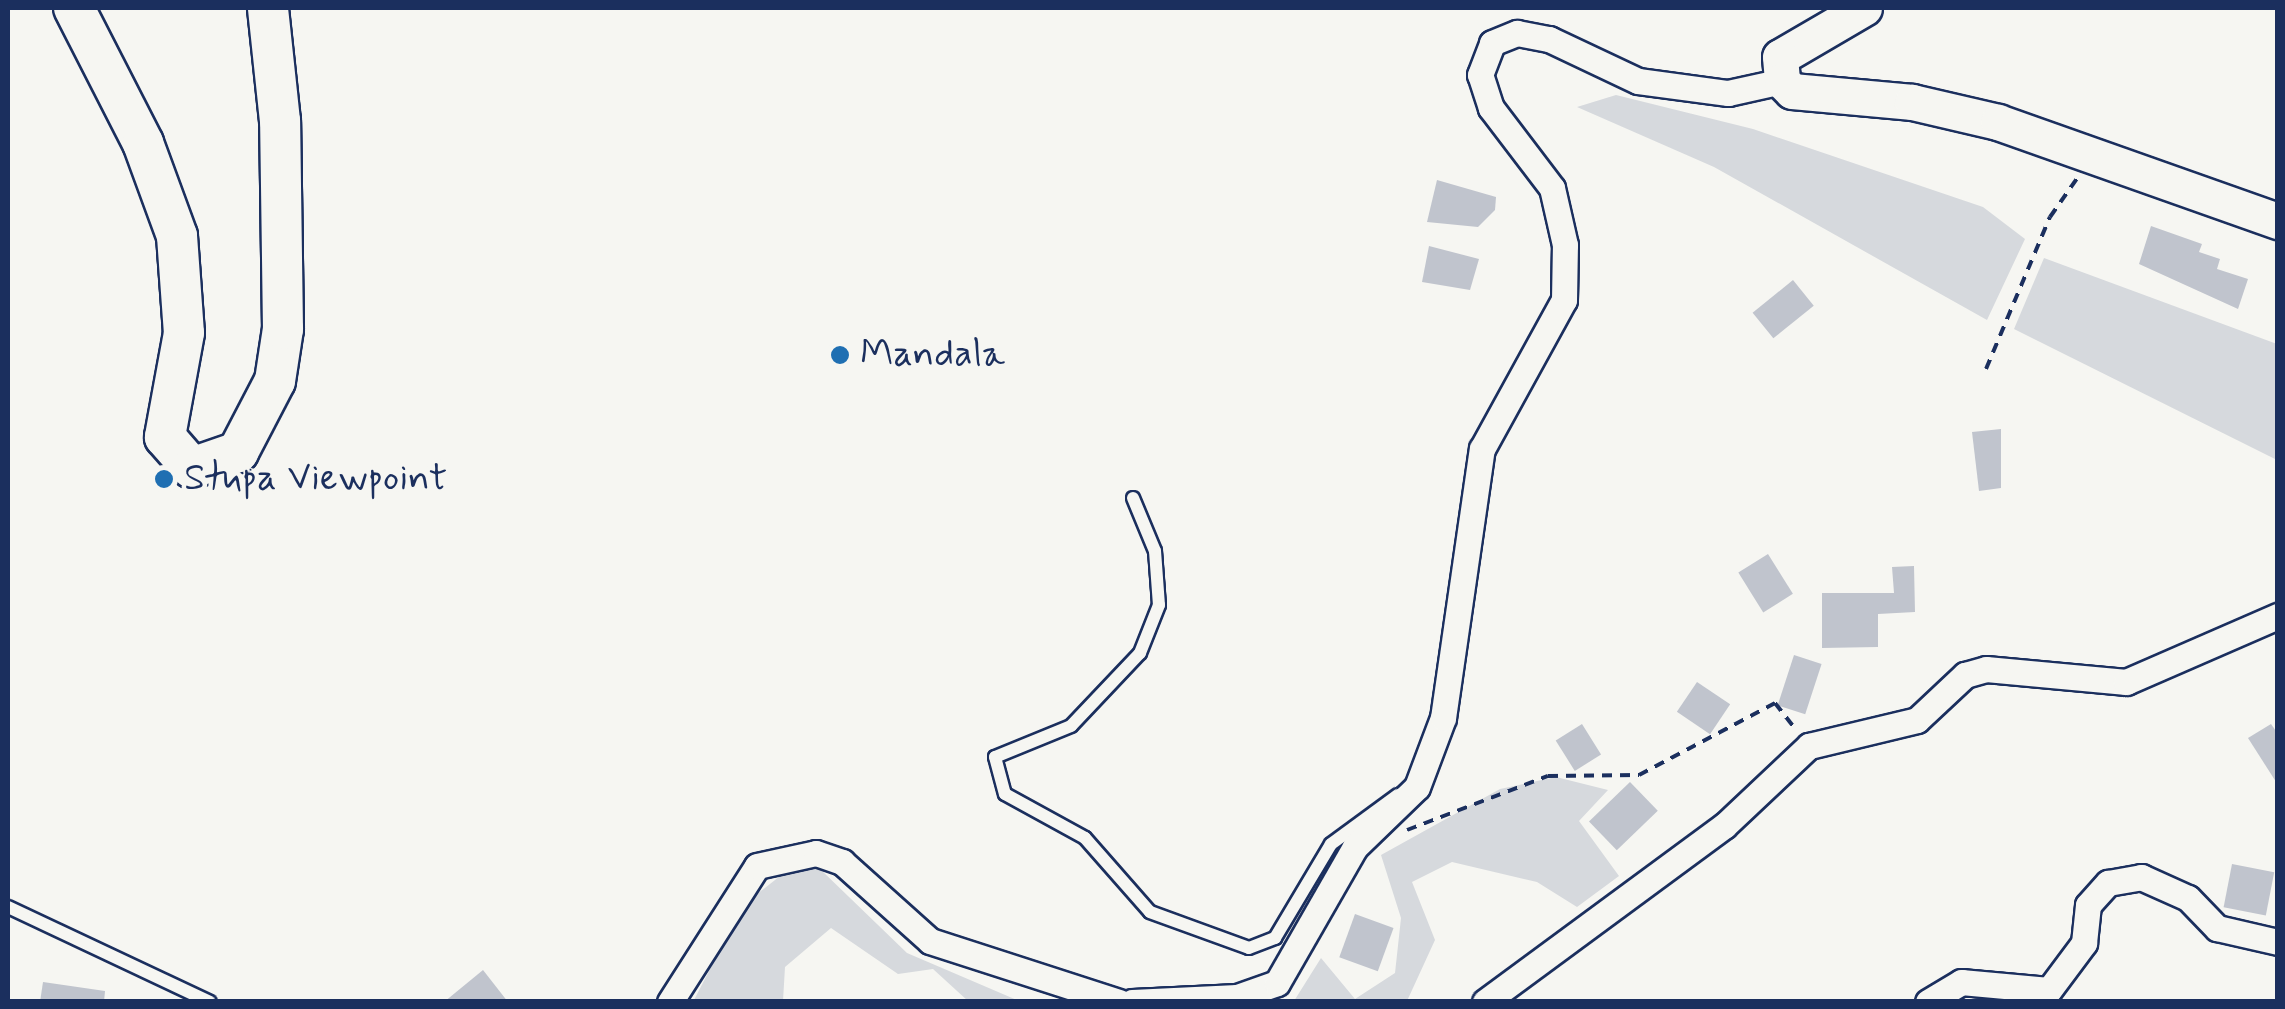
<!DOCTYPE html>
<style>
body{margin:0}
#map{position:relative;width:2285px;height:1009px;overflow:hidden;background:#f6f6f2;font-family:Mynerve,sans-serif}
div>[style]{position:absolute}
.green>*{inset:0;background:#d6d9dd}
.building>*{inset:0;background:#c0c4cd;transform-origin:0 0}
.path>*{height:4px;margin-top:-2px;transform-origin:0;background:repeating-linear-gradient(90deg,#1b2f5e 0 10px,transparent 0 18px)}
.roads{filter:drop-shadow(2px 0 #1b2f5e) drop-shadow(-2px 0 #1b2f5e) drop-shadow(0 2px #1b2f5e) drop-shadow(0 -2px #1b2f5e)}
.lane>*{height:12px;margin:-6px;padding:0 6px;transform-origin:6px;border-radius:6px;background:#f6f6f2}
.street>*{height:25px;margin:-12.5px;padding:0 12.5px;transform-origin:12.5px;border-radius:12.5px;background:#f6f6f2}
.secondary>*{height:35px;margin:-17.5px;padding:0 17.5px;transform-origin:17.5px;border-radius:17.5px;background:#f6f6f2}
.primary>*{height:40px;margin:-20px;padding:0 20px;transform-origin:20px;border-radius:20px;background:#f6f6f2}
.dots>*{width:28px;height:28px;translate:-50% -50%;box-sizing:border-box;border:5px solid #f6f6f2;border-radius:50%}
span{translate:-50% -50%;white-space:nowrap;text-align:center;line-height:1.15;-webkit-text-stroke:9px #f6f6f2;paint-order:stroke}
.poi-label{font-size:38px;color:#1b2f5e}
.left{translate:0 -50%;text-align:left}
.frame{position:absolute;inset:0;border:10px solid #1b2f5e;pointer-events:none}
</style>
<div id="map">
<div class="green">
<i style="clip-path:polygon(1616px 95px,1753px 129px,1983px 207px,2025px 239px,1987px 320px,1714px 167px,1577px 107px)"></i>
<i style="clip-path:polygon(2044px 258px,2277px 344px,2277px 460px,2014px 329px)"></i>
<i style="clip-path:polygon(1556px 777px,1608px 790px,1579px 821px,1619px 876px,1577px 907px,1537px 882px,1452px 862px,1412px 882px,1435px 940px,1407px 1001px,1294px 1001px,1321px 958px,1355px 999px,1395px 973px,1401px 918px,1381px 855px,1500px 789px)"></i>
<i style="clip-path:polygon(819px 868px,907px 953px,1019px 1001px,968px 1001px,933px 969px,898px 974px,831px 928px,785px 967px,783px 1001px,693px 1002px,743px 905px,789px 869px)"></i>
</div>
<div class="building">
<i style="clip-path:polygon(1437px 180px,1496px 197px,1495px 210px,1478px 227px,1427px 222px)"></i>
<i style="clip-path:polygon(2151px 226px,2202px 244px,2199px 252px,2220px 259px,2217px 269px,2248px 279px,2238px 309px,2139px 264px)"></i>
<i style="clip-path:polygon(1429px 246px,1479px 259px,1470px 290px,1422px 282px)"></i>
<i style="left:1793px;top:280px;width:33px;height:52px;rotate:51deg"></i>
<i style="clip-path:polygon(2001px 429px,2001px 488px,1979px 491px,1972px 432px)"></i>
<i style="left:1768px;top:554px;width:47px;height:35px;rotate:58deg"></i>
<i style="clip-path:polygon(1914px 566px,1915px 612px,1878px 614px,1878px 647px,1822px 648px,1822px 593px,1894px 593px,1892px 567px)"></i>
<i style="left:1794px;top:655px;width:29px;height:53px;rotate:18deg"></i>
<i style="left:1697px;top:682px;width:40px;height:36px;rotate:34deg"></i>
<i style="left:1582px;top:724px;width:36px;height:31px;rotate:58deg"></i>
<i style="clip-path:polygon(2271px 724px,2278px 734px,2278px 785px,2248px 738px)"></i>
<i style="left:1630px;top:782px;width:40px;height:57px;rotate:46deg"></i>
<i style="left:2232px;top:864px;width:43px;height:44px;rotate:11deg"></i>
<i style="left:1355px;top:914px;width:41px;height:46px;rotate:20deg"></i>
<i style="clip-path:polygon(483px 970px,508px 1002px,444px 1002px)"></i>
<i style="clip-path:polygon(43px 982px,105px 991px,104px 1002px,40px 1002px)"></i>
</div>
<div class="path">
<i style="left:1986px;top:369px;width:165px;rotate:-67.2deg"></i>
<i style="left:2050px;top:217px;width:49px;rotate:-55deg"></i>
<i style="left:1407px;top:830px;width:151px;rotate:-21deg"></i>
<i style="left:1548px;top:776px;width:91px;rotate:-0.6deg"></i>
<i style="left:1639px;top:775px;width:154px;rotate:-27.9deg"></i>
<i style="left:1775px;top:703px;width:34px;rotate:52deg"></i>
</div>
<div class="roads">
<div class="lane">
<i style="left:1133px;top:498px;width:57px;rotate:67.5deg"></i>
<i style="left:1155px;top:551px;width:54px;rotate:85.8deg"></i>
<i style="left:1159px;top:605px;width:52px;rotate:111.6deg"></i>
<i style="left:1140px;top:653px;width:100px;rotate:133.4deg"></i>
<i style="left:1071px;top:726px;width:82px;rotate:157.8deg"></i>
<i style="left:995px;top:757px;width:38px;rotate:75deg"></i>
<i style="left:1005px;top:794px;width:91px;rotate:28.8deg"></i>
<i style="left:1085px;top:838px;width:98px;rotate:48.7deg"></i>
<i style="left:1150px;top:912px;width:105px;rotate:20deg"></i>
<i style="left:1249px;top:948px;width:28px;rotate:-21deg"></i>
<i style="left:1275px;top:938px;width:109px;rotate:-59.2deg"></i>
<i style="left:1331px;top:844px;width:83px;rotate:-36.2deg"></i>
<i style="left:8px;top:907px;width:223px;rotate:25.2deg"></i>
</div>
<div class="street">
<i style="left:670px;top:1002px;width:161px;rotate:-57.4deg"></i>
<i style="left:757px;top:866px;width:60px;rotate:-12.4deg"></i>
<i style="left:816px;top:853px;width:28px;rotate:19deg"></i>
<i style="left:842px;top:862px;width:118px;rotate:41.9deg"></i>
<i style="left:930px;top:941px;width:199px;rotate:17.9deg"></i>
<i style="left:1132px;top:1002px;width:105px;rotate:-2.7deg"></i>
<i style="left:1237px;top:997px;width:42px;rotate:-19.3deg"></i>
<i style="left:1277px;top:983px;width:157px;rotate:-60.2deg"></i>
<i style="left:1355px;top:847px;width:86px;rotate:-44.1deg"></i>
<i style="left:1417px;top:787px;width:74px;rotate:-69.4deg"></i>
<i style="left:1443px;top:718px;width:272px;rotate:-81.8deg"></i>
<i style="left:1482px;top:449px;width:170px;rotate:-61.2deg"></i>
<i style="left:1564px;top:300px;width:55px;rotate:-89deg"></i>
<i style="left:1565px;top:245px;width:58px;rotate:-102.8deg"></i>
<i style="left:1552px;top:188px;width:101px;rotate:-127.3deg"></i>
<i style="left:1491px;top:108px;width:35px;rotate:-108deg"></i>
<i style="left:1480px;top:75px;width:34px;rotate:-69deg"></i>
<i style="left:1492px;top:43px;width:27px;rotate:-22deg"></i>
<i style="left:1517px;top:33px;width:33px;rotate:11deg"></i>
<i style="left:1549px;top:39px;width:98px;rotate:25.3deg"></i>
<i style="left:1638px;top:81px;width:91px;rotate:7.6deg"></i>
<i style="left:1728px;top:93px;width:55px;rotate:-12.5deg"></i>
<i style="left:1485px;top:1002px;width:297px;rotate:-36.4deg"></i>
<i style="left:1724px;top:826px;width:117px;rotate:-43.3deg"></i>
<i style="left:1809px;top:746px;width:111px;rotate:-13.5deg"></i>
<i style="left:1917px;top:720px;width:66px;rotate:-43.2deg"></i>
<i style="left:1965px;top:675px;width:22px;rotate:-16deg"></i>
<i style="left:1986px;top:669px;width:141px;rotate:5.3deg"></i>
<i style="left:2126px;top:682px;width:166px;rotate:-23.5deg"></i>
<i style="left:1928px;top:1002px;width:39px;rotate:-31deg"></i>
<i style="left:1961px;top:982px;width:88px;rotate:5.2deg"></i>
<i style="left:2049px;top:990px;width:59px;rotate:-53.3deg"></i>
<i style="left:2084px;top:943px;width:38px;rotate:-84deg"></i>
<i style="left:2088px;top:905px;width:30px;rotate:-48deg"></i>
<i style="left:2108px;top:883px;width:34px;rotate:-10deg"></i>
<i style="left:2141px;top:877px;width:51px;rotate:24.1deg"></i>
<i style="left:2188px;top:898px;width:42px;rotate:46deg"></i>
<i style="left:2217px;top:928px;width:63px;rotate:12.9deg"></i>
</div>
<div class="secondary">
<i style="left:1864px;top:8px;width:97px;rotate:149.7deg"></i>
<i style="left:1780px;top:57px;width:24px;rotate:85deg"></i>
<i style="left:1782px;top:81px;width:14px;rotate:45deg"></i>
<i style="left:1792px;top:91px;width:121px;rotate:5.2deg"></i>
<i style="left:1912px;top:102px;width:88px;rotate:13.1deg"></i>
<i style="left:1998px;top:122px;width:297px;rotate:19.5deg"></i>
</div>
<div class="primary">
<i style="left:74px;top:8px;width:152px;rotate:62.9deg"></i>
<i style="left:143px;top:143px;width:99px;rotate:69.9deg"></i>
<i style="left:177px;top:236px;width:97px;rotate:85.9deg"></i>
<i style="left:184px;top:333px;width:106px;rotate:100.4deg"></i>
<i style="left:165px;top:437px;width:41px;rotate:48.9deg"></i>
<i style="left:192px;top:468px;width:49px;rotate:-19.2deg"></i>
<i style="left:238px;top:452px;width:80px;rotate:-62.5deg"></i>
<i style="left:275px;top:381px;width:53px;rotate:-81.3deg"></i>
<i style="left:283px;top:329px;width:208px;rotate:-90.8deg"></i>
<i style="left:280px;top:121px;width:114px;rotate:-96.1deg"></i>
</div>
</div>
<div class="dots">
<i style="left:840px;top:355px;background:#1f6fb2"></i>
<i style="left:164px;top:479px;background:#1f6fb2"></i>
</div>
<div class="poi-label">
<span class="left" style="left:860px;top:355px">Mandala</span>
<span class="left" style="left:184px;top:479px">Stupa Viewpoint</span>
</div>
<div class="frame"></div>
</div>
